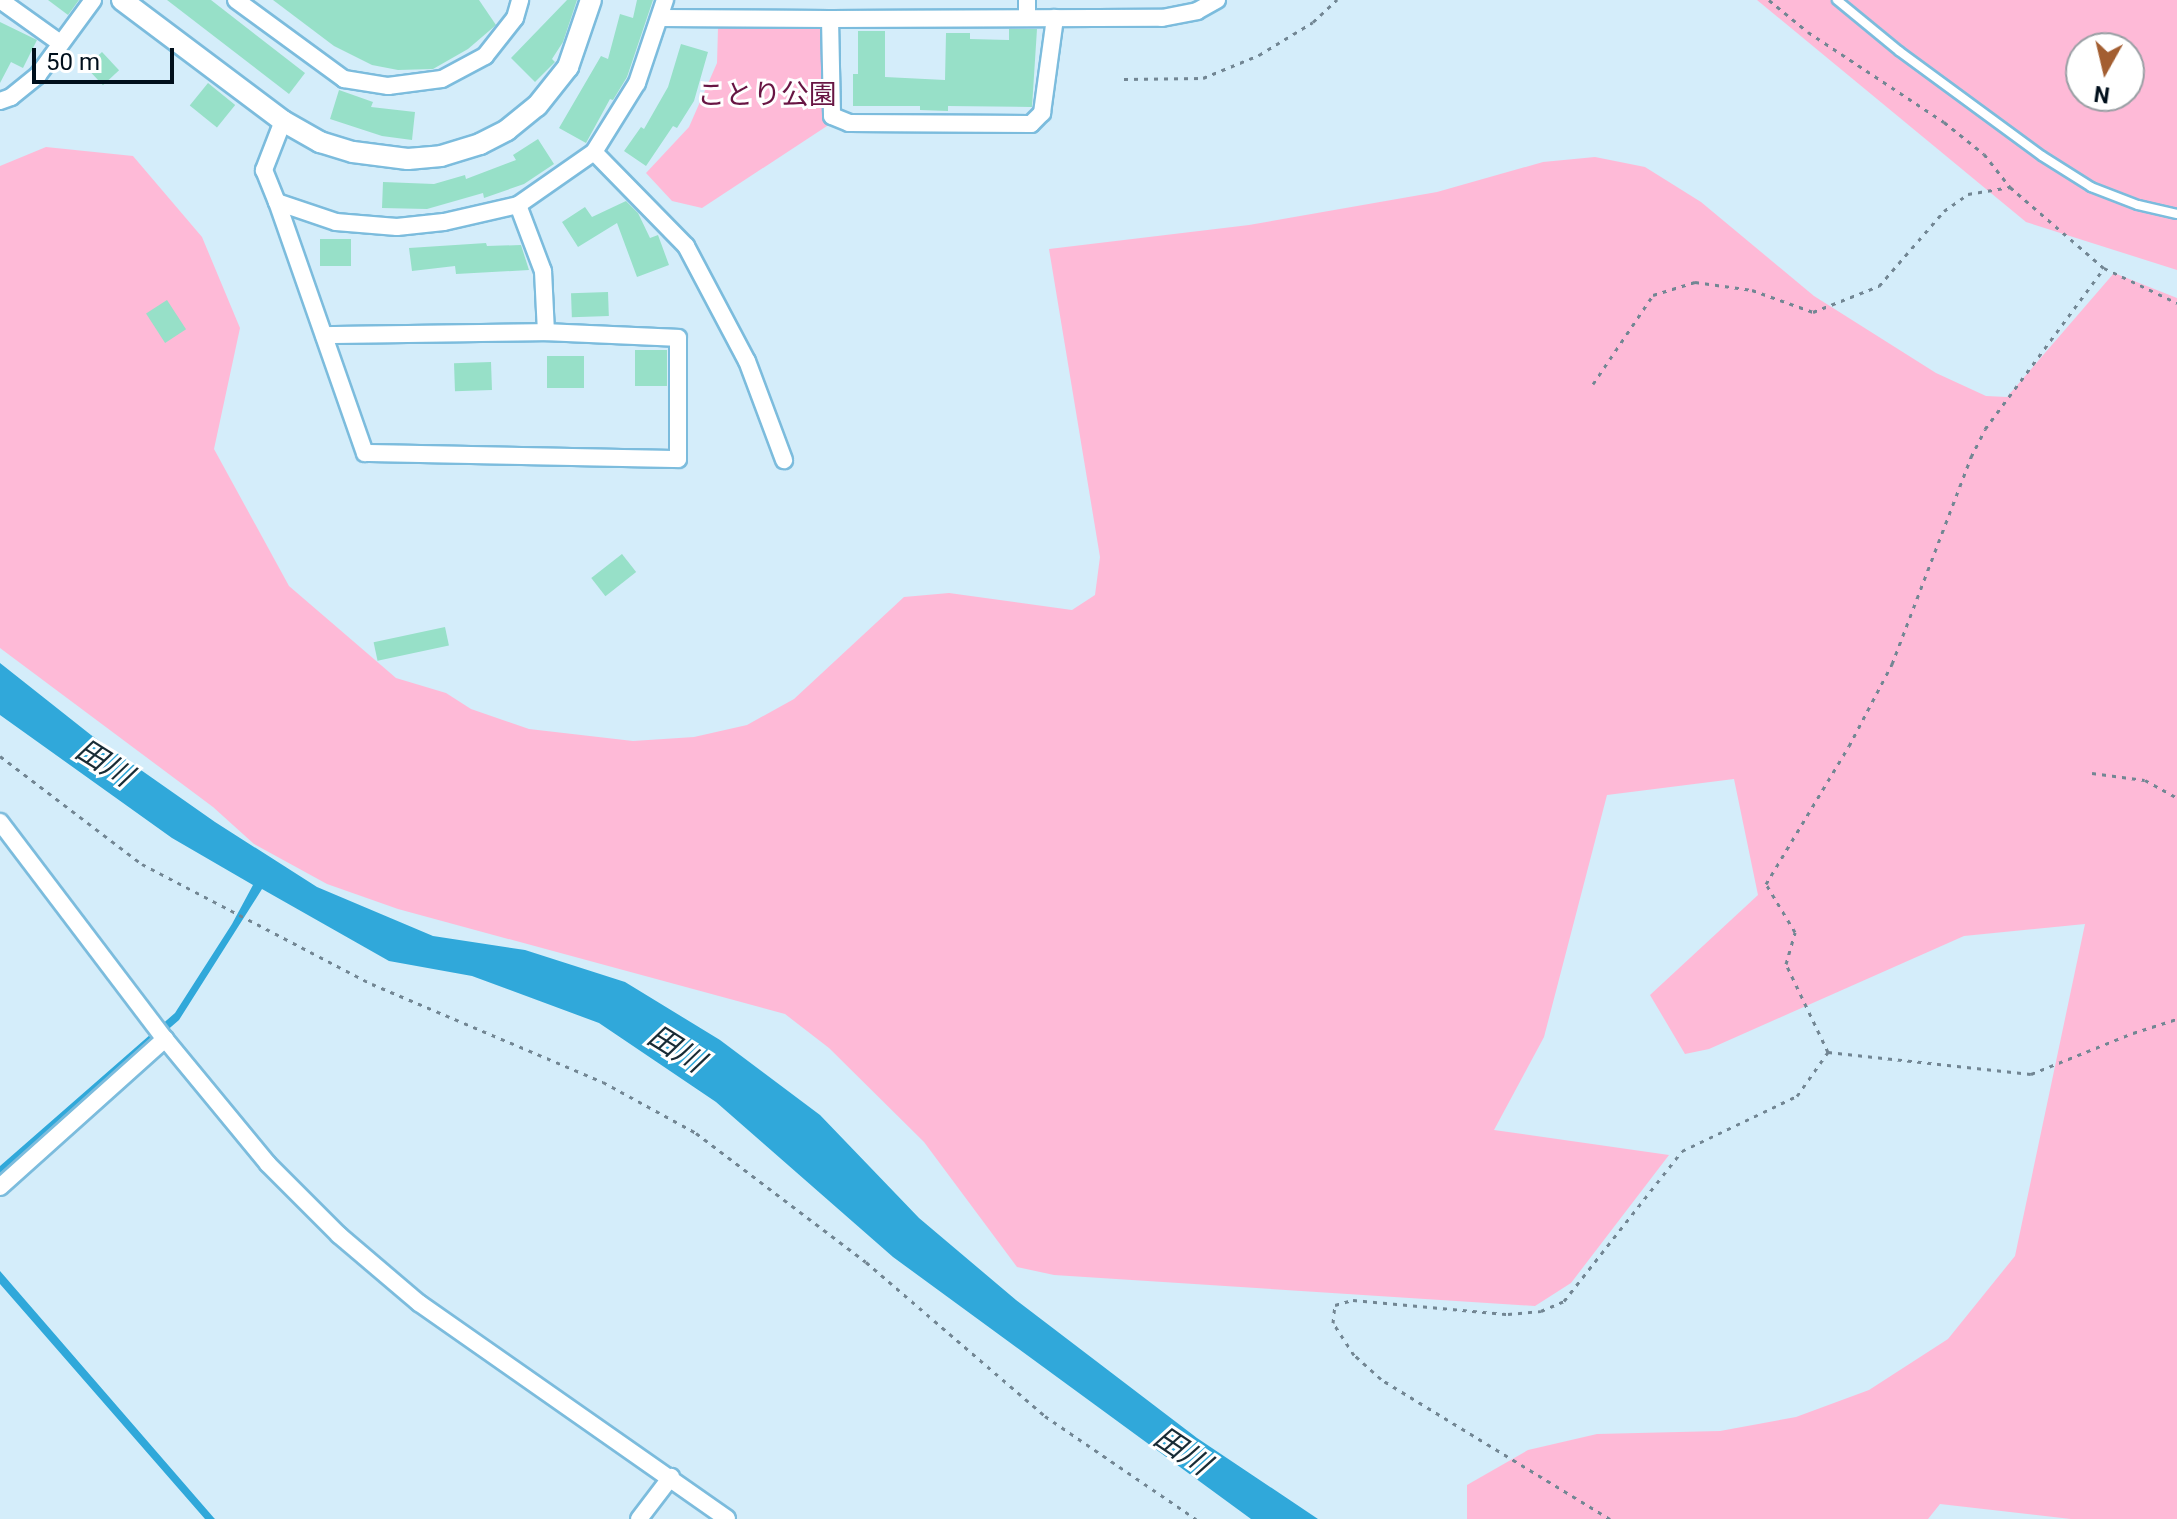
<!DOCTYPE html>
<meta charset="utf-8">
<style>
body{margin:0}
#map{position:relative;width:2177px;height:1519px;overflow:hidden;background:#d4edfa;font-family:Roboto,"Noto Sans JP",sans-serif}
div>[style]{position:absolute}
.green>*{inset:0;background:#febad7}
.water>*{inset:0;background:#30a8da}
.building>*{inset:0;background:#97e0c8;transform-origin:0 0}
.path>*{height:3px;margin-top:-1.5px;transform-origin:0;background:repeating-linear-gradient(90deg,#728693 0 4px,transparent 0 10px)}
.roads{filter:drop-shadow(2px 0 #7cbcdd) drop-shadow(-2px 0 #7cbcdd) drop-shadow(0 2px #7cbcdd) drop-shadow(0 -2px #7cbcdd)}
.service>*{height:8px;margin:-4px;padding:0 4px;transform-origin:4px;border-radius:4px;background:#fff}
.minor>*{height:16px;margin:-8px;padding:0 8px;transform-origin:8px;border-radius:8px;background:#fff}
.tertiary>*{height:20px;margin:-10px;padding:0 10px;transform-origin:10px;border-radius:10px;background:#fff}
span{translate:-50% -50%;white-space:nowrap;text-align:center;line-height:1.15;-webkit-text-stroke:6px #fff;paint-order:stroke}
.park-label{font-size:28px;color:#681543}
.water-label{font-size:30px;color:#192c36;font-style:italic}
.north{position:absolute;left:2065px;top:32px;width:80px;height:80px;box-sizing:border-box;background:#fff;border:2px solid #999fa4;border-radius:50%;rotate:188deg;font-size:22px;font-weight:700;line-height:32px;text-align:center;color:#000f1b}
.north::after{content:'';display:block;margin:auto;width:28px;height:36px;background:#a35e31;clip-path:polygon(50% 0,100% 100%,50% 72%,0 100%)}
.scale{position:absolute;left:32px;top:48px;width:142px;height:36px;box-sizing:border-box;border:4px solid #000f1b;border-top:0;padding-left:10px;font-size:24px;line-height:28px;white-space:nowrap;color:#000f1b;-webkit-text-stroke:6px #fff;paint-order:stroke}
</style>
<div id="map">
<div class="green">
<i style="clip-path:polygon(evenodd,1757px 0,2177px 0,2177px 270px,2026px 222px,1757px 0,2081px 48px,2129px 48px,2129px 96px,2081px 96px,2081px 48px)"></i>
<i style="clip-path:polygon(825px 25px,827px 126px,702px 208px,672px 201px,646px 173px,689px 127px,717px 63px,718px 28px)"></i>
<i style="clip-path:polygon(46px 147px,133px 156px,202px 237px,240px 328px,214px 449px,289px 586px,396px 678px,446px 693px,471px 709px,529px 729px,633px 741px,694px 737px,747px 725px,794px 699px,904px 597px,949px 593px,1072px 610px,1095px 595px,1100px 557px,1049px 249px,1249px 225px,1437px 192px,1543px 162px,1595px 157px,1645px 167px,1701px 202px,1814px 296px,1936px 373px,1986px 396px,2007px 397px,2114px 273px,2177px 298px,2177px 1519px,2071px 1519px,1940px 1504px,1928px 1519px,1467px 1519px,1467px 1485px,1528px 1450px,1597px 1434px,1720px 1431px,1796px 1417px,1869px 1390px,1948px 1339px,2015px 1256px,2085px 924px,1964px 936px,1709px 1049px,1685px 1054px,1650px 995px,1758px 895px,1734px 779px,1607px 795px,1544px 1037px,1494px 1130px,1669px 1155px,1571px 1283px,1535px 1306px,1054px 1275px,1017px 1267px,924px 1142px,829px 1048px,785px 1014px,398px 909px,327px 884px,254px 844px,213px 807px,0 648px,0 166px)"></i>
</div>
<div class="water">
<i style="clip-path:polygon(0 663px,91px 735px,215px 822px,317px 887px,433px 936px,525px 950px,625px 982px,720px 1040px,820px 1115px,919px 1218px,1016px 1300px,1197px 1438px,1318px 1519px,1251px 1519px,893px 1257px,716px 1102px,599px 1023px,472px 976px,389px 961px,262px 889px,179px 1020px,0 1175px,0 1166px,175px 1013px,232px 924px,253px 885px,172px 838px,0 715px)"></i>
<i style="clip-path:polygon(0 1271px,214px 1518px,215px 1519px,205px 1519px,0 1284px)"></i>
</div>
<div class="building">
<i style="clip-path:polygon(48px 0,79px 0,68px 15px)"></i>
<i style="clip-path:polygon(167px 0,211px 0,305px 73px,289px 94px)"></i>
<i style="clip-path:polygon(273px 0,479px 0,496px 25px,468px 49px,433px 69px,398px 70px,372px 65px,334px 46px)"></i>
<i style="clip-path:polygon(567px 0,577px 0,563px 42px,552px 59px,555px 62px,535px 82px,511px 58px)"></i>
<i style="clip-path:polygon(637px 0,653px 0,627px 77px,613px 100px,610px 99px,586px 143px,559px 128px,601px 56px,608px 59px,620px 14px,633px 18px)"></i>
<i style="clip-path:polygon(0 22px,37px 40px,23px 68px,11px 62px,0 83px)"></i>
<i style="clip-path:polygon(1009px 29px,1037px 29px,1032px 107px,948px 106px,948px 111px,920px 110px,920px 106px,853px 106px,853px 74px,858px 74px,858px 31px,885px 31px,885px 77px,945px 80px,946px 33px,970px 33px,970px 39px,1009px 40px)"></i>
<i style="clip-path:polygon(681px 44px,708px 52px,694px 101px,677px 128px,673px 126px,646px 166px,624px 151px,641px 127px,644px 129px,668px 87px)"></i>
<i style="left:102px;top:52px;width:25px;height:22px;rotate:47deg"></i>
<i style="left:208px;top:83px;width:35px;height:29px;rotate:39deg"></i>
<i style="clip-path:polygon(339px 90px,373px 102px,371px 107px,415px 112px,412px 140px,382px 136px,330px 119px)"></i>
<i style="clip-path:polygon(538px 139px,554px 164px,524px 184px,484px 198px,483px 193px,427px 209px,382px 208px,383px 182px,434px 184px,465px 175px,466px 179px,516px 160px,513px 155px)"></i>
<i style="clip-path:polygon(626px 201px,638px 213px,650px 238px,658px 235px,669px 265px,637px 277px,617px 223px,578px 247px,562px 222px,585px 207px,592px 217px)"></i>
<i style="left:320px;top:239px;width:31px;height:27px"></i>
<i style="clip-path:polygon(486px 243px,487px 246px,521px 245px,529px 270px,456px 274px,455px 266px,412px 271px,409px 248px)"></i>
<i style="left:608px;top:292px;width:24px;height:37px;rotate:88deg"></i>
<i style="left:167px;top:300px;width:35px;height:25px;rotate:57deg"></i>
<i style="left:667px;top:350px;width:36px;height:32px;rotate:90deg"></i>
<i style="left:547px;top:356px;width:37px;height:32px"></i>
<i style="left:491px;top:362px;width:28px;height:37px;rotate:88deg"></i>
<i style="left:622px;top:554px;width:23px;height:39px;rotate:52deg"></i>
<i style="left:445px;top:627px;width:19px;height:73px;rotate:78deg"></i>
</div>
<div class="path">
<i style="left:1769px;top:0;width:50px;rotate:39.4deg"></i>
<i style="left:1808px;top:32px;width:163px;rotate:33.5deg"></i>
<i style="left:1944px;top:122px;width:51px;rotate:38.7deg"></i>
<i style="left:1984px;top:154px;width:42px;rotate:51.8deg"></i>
<i style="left:2010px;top:187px;width:124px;rotate:40.8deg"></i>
<i style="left:2104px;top:268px;width:81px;rotate:25.6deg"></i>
<i style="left:1124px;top:79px;width:79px;rotate:-0.7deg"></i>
<i style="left:1203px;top:78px;width:61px;rotate:-22.3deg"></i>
<i style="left:1259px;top:55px;width:63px;rotate:-31.4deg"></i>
<i style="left:1313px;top:22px;width:33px;rotate:-43deg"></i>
<i style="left:1593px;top:384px;width:107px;rotate:-56deg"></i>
<i style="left:1653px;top:295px;width:44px;rotate:-17.2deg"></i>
<i style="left:1695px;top:282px;width:58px;rotate:8deg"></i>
<i style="left:1752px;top:290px;width:65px;rotate:19.8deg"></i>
<i style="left:1813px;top:312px;width:71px;rotate:-21.5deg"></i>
<i style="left:1879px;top:286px;width:99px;rotate:-49.1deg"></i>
<i style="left:1944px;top:211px;width:29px;rotate:-35deg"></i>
<i style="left:1968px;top:194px;width:43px;rotate:-9.5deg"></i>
<i style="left:0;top:756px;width:178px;rotate:37.3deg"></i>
<i style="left:142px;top:864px;width:259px;rotate:27.6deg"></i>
<i style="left:372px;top:984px;width:251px;rotate:23deg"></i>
<i style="left:603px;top:1082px;width:106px;rotate:28.7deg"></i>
<i style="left:696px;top:1133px;width:213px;rotate:37.2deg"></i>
<i style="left:866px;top:1262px;width:236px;rotate:40.7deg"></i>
<i style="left:1045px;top:1416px;width:183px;rotate:34.3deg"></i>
<i style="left:2092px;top:773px;width:53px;rotate:7.5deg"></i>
<i style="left:2145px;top:780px;width:37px;rotate:29deg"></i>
<i style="left:1828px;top:1052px;width:204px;rotate:6.2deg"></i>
<i style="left:2031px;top:1074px;width:110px;rotate:-21.9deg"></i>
<i style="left:2133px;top:1033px;width:46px;rotate:-17.7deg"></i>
<i style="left:1610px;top:1519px;width:268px;rotate:-148.6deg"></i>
<i style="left:1381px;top:1379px;width:36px;rotate:-138deg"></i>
<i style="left:1354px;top:1355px;width:38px;rotate:-123deg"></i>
<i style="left:1333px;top:1323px;width:18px;rotate:-84deg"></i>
<i style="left:1335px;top:1305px;width:19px;rotate:-16deg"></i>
<i style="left:1353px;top:1300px;width:156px;rotate:5.2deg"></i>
<i style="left:1508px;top:1314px;width:33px;rotate:-5deg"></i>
<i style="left:1541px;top:1311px;width:25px;rotate:-23deg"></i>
<i style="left:1564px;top:1301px;width:191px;rotate:-51.8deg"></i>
<i style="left:1682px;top:1151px;width:127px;rotate:-25.6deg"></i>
<i style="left:1797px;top:1096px;width:54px;rotate:-54.8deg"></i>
<i style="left:1828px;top:1052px;width:98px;rotate:-115.5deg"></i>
<i style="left:1786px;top:964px;width:33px;rotate:-74deg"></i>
<i style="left:1795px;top:932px;width:56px;rotate:-121.1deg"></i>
<i style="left:1766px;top:884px;width:161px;rotate:-59deg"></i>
<i style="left:1849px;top:746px;width:93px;rotate:-62.3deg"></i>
<i style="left:1892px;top:664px;width:222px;rotate:-69.1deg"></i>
<i style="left:1971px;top:457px;width:31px;rotate:-63deg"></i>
<i style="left:1985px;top:429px;width:200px;rotate:-53.5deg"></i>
</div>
<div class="roads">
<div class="service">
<i style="left:1837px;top:0;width:80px;rotate:39.4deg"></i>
<i style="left:1899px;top:51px;width:177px;rotate:36.3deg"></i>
<i style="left:2042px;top:156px;width:58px;rotate:32.3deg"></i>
<i style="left:2091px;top:187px;width:50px;rotate:21deg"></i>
<i style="left:2138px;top:205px;width:40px;rotate:13deg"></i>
</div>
<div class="minor">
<i style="left:0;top:0;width:74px;rotate:35.6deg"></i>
<i style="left:236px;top:0;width:134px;rotate:36.2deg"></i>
<i style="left:344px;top:79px;width:45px;rotate:9deg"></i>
<i style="left:388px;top:86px;width:54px;rotate:-7.4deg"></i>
<i style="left:442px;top:79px;width:49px;rotate:-28.1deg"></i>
<i style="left:485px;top:56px;width:48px;rotate:-51.7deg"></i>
<i style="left:515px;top:18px;width:19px;rotate:-74deg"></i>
<i style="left:1027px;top:0;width:18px;rotate:90deg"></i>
<i style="left:661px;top:18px;width:169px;rotate:0.3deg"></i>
<i style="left:830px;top:19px;width:97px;rotate:88.8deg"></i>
<i style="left:832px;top:116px;width:18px;rotate:22deg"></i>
<i style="left:849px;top:123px;width:182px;rotate:0.3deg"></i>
<i style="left:1031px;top:124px;width:16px;rotate:-45deg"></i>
<i style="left:1042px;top:113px;width:96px;rotate:-82.2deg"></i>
<i style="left:830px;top:19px;width:332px;rotate:-0.2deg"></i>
<i style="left:1162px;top:18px;width:36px;rotate:-11deg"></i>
<i style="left:1197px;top:11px;width:23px;rotate:-29deg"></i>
<i style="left:0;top:101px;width:12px;rotate:-20deg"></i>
<i style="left:11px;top:97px;width:35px;rotate:-39deg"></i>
<i style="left:38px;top:75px;width:93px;rotate:-53.7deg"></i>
<i style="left:283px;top:121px;width:53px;rotate:111.2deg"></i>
<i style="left:264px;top:170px;width:35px;rotate:68deg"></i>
<i style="left:277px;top:202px;width:62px;rotate:18.7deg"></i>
<i style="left:336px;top:222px;width:61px;rotate:4.7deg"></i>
<i style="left:397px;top:227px;width:47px;rotate:-6.1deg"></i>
<i style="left:444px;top:222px;width:76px;rotate:-12.9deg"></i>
<i style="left:518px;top:205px;width:71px;rotate:69.3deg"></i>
<i style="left:543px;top:271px;width:61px;rotate:87.2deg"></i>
<i style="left:546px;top:332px;width:222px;rotate:179.2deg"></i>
<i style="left:594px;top:152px;width:132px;rotate:45.6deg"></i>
<i style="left:686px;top:246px;width:130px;rotate:62.1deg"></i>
<i style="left:747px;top:361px;width:106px;rotate:69.5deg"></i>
<i style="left:277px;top:202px;width:266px;rotate:70.7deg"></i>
<i style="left:365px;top:453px;width:313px;rotate:1.1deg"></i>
<i style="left:678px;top:459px;width:121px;rotate:-90deg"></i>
<i style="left:678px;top:338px;width:132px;rotate:-177.4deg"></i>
<i style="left:518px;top:205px;width:93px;rotate:-34.9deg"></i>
<i style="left:594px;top:152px;width:81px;rotate:-58.1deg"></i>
<i style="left:637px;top:83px;width:88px;rotate:-71.4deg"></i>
<i style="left:0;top:822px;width:273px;rotate:52.8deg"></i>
<i style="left:165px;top:1039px;width:162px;rotate:50.5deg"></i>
<i style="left:268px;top:1164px;width:100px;rotate:45deg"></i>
<i style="left:339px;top:1235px;width:105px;rotate:40.4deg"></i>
<i style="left:419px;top:1303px;width:376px;rotate:35deg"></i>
<i style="left:0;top:1187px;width:222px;rotate:-41.9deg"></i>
<i style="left:639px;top:1519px;width:53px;rotate:-52.7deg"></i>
</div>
<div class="tertiary">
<i style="left:122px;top:0;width:201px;rotate:36.9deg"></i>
<i style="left:283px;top:121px;width:43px;rotate:29.6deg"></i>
<i style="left:320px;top:142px;width:34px;rotate:17deg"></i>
<i style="left:353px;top:152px;width:55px;rotate:7.3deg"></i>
<i style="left:408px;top:159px;width:33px;rotate:-5deg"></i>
<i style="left:441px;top:156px;width:41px;rotate:-17.1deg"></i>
<i style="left:480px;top:144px;width:30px;rotate:-27deg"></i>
<i style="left:507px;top:130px;width:38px;rotate:-39deg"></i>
<i style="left:537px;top:106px;width:50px;rotate:-51.5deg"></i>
<i style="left:568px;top:67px;width:71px;rotate:-71.1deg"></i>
</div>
</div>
<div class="park-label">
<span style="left:767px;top:95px">ことり公園</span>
</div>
<div class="water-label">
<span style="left:104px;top:763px;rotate:32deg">田川</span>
<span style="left:676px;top:1049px;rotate:32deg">田川</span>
<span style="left:1182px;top:1451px;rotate:34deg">田川</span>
</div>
<div class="north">N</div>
<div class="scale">50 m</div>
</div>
